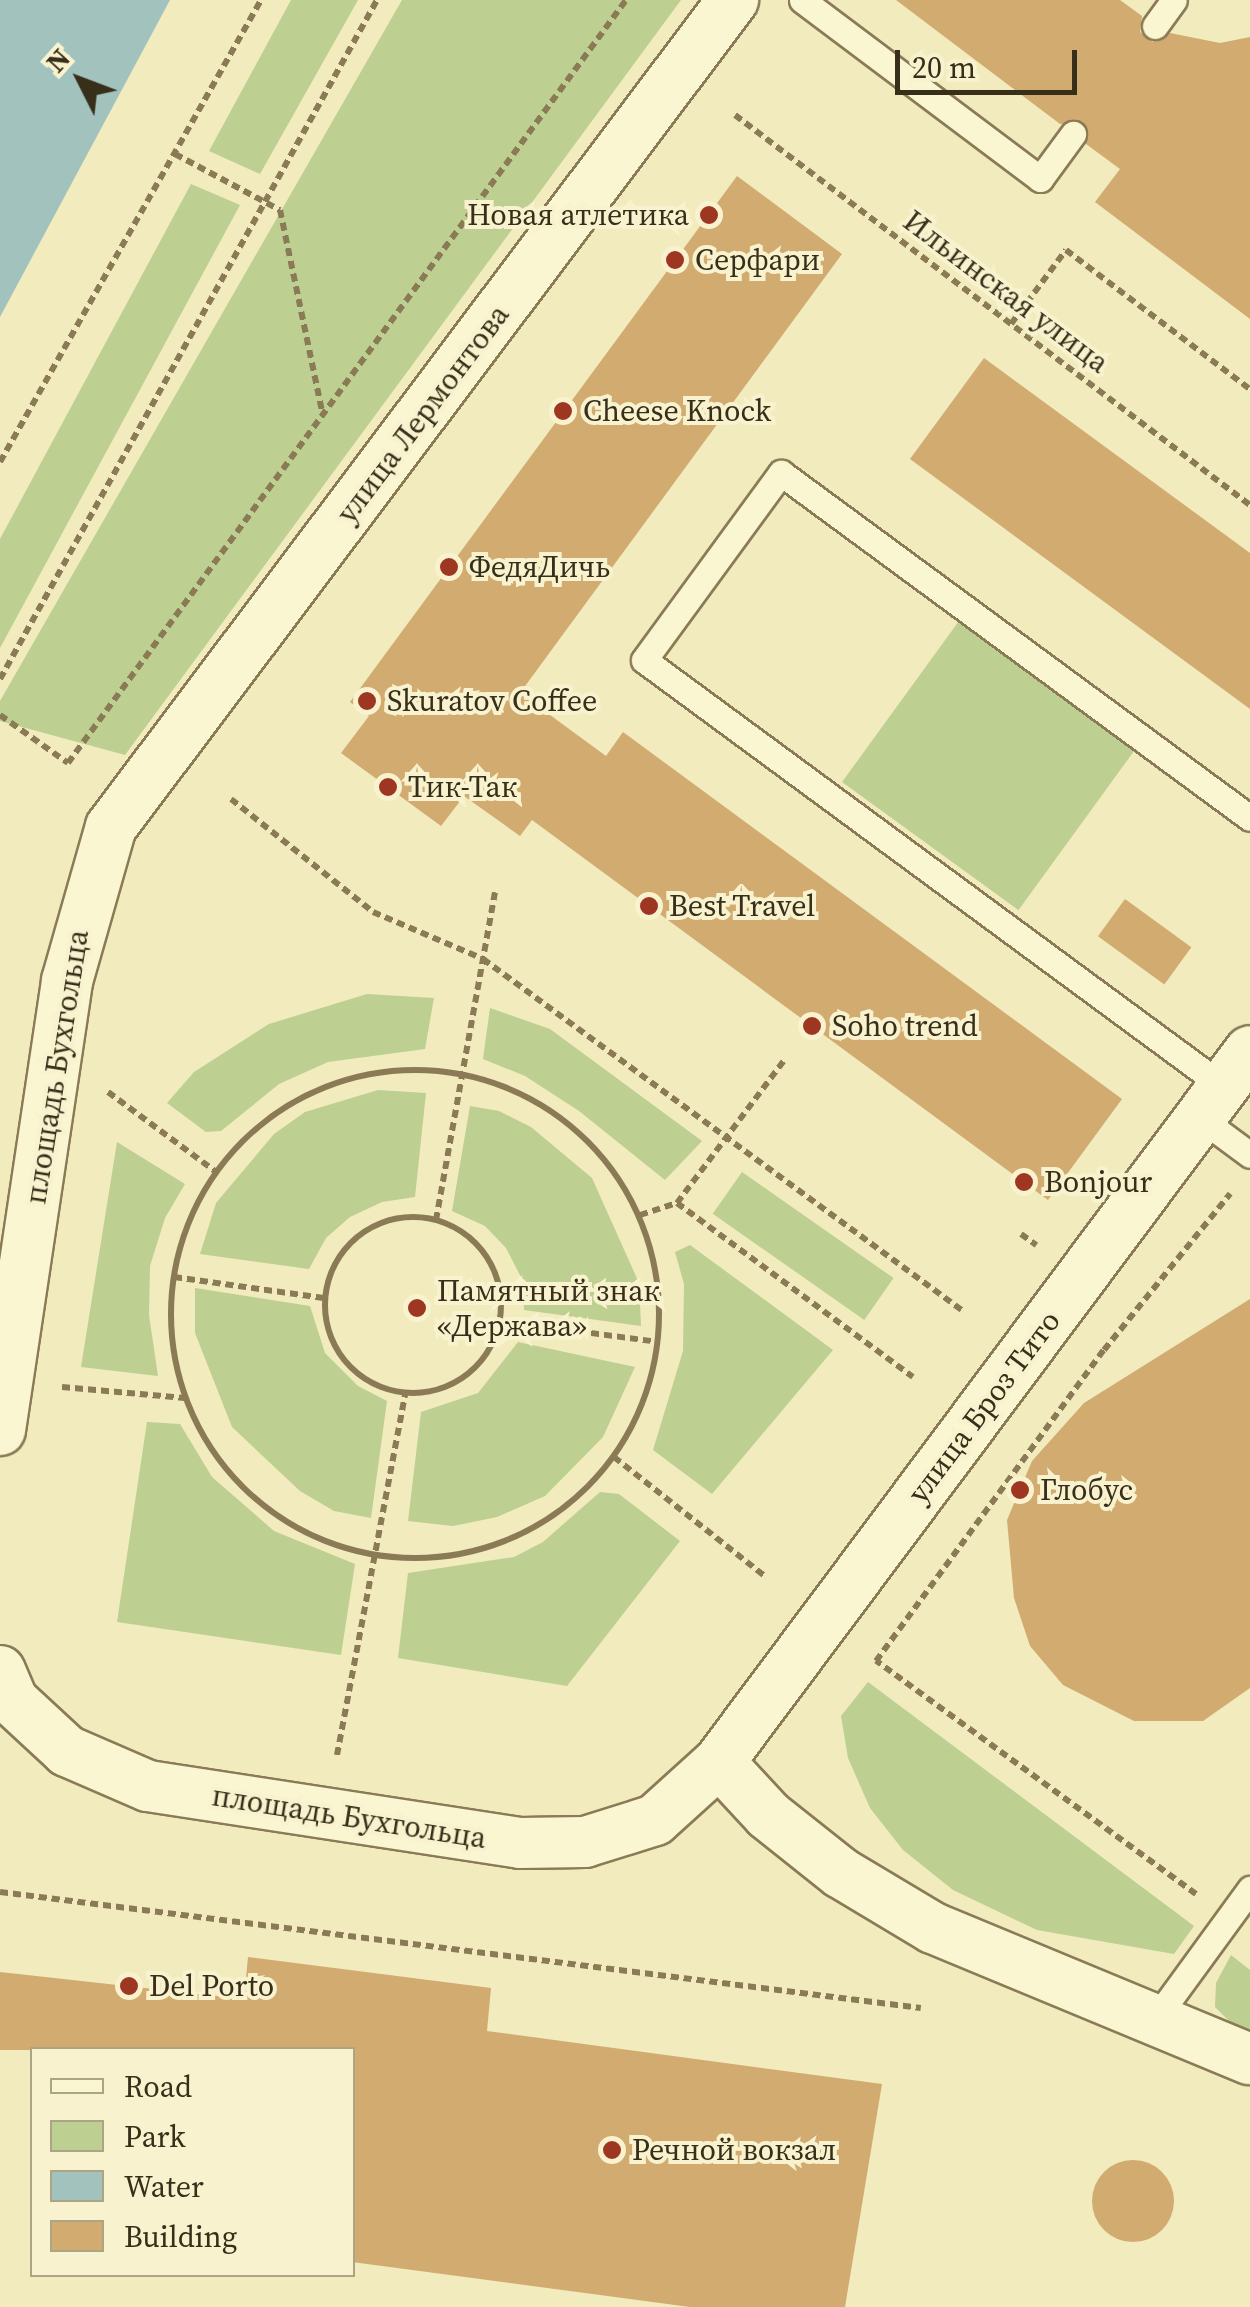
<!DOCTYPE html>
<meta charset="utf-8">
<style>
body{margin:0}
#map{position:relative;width:1250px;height:2307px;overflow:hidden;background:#f1ebbe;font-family:"Source Serif 4",serif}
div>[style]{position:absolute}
.green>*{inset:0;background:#bdcf91;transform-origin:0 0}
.water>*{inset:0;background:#a2c2be}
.building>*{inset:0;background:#d2ab71;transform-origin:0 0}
.round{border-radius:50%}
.path>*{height:6px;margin-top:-3px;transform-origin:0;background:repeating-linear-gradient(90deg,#8a7b56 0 8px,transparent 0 13px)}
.path>.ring{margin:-3px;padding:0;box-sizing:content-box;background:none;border:6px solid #8a7b56;border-radius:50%}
.roads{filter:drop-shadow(2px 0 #8a7b56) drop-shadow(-2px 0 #8a7b56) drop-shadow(0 2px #8a7b56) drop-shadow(0 -2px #8a7b56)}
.service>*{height:25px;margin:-12.5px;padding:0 12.5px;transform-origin:12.5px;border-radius:12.5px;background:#fbf6d2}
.minor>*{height:50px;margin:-25px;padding:0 25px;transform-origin:25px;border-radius:25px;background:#fbf6d2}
.dots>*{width:28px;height:28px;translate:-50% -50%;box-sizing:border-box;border:5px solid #f8f3ce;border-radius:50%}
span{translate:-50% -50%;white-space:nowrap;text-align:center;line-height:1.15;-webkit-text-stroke:8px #f8f3ce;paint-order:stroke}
.poi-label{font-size:30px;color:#382f1b}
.right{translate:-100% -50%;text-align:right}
.left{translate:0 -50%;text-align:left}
.street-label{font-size:30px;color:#382f1b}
.legend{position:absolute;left:30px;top:2047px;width:325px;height:230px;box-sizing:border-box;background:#f8f3ce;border:2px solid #aba586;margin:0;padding:12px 18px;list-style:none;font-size:30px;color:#382f1b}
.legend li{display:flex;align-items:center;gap:20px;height:50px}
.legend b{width:50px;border:2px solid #aba586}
.north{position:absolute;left:30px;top:30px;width:100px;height:100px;-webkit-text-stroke:8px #f8f3ce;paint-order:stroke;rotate:312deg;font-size:28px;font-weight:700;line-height:40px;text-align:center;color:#382f1b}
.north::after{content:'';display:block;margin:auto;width:35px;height:45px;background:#382f1b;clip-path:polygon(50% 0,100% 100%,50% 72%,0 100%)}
.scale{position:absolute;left:895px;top:50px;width:182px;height:45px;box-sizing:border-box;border:5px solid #382f1b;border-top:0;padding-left:12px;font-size:30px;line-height:35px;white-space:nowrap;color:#382f1b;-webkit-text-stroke:8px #f8f3ce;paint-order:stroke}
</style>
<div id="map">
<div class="green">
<i style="clip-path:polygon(291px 0,358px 0,260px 174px,209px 151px)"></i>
<i style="clip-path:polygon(402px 0,681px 0,125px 755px,0 721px,0 701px)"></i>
<i style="clip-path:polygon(191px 184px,240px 205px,0 648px,0 539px)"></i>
<i style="left:959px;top:621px;width:218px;height:199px;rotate:36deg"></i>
<i style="clip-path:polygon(367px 994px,434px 998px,425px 1049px,328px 1062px,279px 1084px,221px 1131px,206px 1132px,167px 1103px,194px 1072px,269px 1024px)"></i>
<i style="clip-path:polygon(490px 1008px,550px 1029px,702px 1141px,665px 1180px,579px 1111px,525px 1076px,483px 1059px)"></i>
<i style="clip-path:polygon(378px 1090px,426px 1093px,415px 1197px,382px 1202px,350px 1217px,326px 1238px,309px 1269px,200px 1254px,216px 1203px,274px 1134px,305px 1112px)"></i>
<i style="clip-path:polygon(470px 1106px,499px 1111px,531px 1127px,592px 1178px,639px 1283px,641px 1326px,524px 1310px,523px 1281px,506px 1248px,485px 1226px,452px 1211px)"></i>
<i style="clip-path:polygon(117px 1142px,185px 1184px,165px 1218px,150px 1266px,149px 1315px,158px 1376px,81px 1367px)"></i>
<i style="left:742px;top:1172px;width:185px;height:51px;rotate:35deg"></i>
<i style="clip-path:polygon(690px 1245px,833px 1350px,712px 1494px,653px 1450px,683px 1351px,684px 1284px,675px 1252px)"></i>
<i style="clip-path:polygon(195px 1288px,310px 1306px,325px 1353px,358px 1386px,387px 1401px,371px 1518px,334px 1511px,300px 1491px,232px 1427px,195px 1333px)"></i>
<i style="clip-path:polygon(518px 1342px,635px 1367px,603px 1437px,545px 1496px,497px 1517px,453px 1526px,408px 1521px,421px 1412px,478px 1393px)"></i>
<i style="clip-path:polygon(147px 1422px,180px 1424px,212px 1477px,274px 1531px,355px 1564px,341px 1655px,117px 1622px)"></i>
<i style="clip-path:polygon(600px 1492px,619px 1494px,680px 1541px,567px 1686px,398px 1658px,408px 1573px,514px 1557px,543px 1542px)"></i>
<i style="clip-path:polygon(868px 1682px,1194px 1926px,1174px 1954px,1037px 1930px,953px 1890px,903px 1850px,870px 1808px,848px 1758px,841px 1716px)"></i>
<i style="clip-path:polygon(1231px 1955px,1250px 1970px,1250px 2042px,1215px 2007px,1216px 1983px)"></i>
</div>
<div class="water">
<i style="clip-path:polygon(0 0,170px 0,0 317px)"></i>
</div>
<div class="building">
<i style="clip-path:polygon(896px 0,1120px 0,1142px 16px,1140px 32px,1152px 42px,1170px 33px,1220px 43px,1250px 37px,1250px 319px,1095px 202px,1120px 169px,1086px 144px,1083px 122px,1060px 124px)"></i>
<i style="clip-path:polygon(737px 176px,842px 254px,520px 693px,606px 756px,623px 732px,1122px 1099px,1048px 1200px,532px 820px,520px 836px,464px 796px,441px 826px,341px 753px,369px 716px,350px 702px)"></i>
<i style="clip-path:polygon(984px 358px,1250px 553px,1250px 709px,910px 459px)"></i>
<i style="left:1125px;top:899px;width:82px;height:46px;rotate:36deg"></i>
<i style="clip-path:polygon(1250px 1299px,1250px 1688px,1203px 1721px,1134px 1721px,1063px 1685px,1030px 1646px,1014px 1598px,1007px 1520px,1032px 1461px,1084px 1403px)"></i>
<i style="clip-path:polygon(248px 1957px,491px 1988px,487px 2031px,882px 2084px,845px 2307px,690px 2307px,352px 2262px,352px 2050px,0 2050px,0 1972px,244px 1999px)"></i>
<i class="round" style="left:1092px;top:2160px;width:82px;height:82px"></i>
</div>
<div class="path">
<i style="left:735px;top:115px;width:646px;rotate:37.14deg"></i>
<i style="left:175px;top:154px;width:119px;rotate:28.1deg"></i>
<i style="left:280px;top:210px;width:210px;rotate:78.2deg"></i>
<i style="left:1011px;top:324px;width:92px;rotate:-53.4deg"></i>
<i style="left:1066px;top:250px;width:231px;rotate:37.1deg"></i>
<i style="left:0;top:462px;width:531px;rotate:-60.54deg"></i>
<i style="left:0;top:679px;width:777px;rotate:-60.96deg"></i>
<i style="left:0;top:715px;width:83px;rotate:35.2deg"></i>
<i style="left:68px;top:763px;width:945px;rotate:-53.82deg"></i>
<i style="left:231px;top:799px;width:181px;rotate:38.5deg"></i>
<i style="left:373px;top:912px;width:120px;rotate:23.1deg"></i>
<i style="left:483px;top:959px;width:595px;rotate:36.25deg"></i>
<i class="ring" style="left:171px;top:1070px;width:482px;height:482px"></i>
<i style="left:108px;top:1092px;width:134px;rotate:36.5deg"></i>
<i style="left:677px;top:1203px;width:293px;rotate:36.4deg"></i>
<i style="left:640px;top:1215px;width:39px;rotate:-18deg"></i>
<i style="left:677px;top:1203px;width:181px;rotate:-53.1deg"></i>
<i class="ring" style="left:325px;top:1217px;width:170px;height:170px"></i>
<i style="left:436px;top:1220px;width:333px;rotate:-79.8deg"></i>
<i style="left:1021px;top:1234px;width:19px;rotate:36deg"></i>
<i style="left:174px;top:1277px;width:151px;rotate:8deg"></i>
<i style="left:501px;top:1321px;width:158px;rotate:7.6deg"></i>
<i style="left:62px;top:1387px;width:123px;rotate:5.1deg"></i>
<i style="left:614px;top:1457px;width:194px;rotate:38.3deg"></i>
<i style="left:337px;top:1755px;width:367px;rotate:-79.3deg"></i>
<i style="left:0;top:1892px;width:928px;rotate:7.18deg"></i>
<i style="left:1196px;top:1894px;width:396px;rotate:-143.9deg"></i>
<i style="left:876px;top:1661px;width:386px;rotate:-53.8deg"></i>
<i style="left:1104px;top:1350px;width:201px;rotate:-51.1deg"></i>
</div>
<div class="roads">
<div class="service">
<i style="left:802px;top:0;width:298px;rotate:36.9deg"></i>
<i style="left:1040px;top:179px;width:56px;rotate:-53.7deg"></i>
<i style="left:1155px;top:26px;width:32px;rotate:-54deg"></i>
<i style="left:1224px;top:1087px;width:720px;rotate:-143.64deg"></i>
<i style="left:644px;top:660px;width:232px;rotate:-53.8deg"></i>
<i style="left:781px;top:473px;width:582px;rotate:36.34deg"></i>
<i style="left:1200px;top:1118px;width:62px;rotate:36.5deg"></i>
<i style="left:1153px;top:2022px;width:165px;rotate:-53.9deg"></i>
</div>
<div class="minor">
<i style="left:0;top:1430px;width:454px;rotate:-81.5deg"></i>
<i style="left:67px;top:981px;width:160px;rotate:-74.1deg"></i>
<i style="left:111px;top:827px;width:1035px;rotate:-53.05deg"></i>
<i style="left:0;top:1671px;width:33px;rotate:67deg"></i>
<i style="left:13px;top:1701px;width:74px;rotate:42.8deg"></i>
<i style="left:67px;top:1751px;width:88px;rotate:23.4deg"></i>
<i style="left:148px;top:1786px;width:376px;rotate:8.7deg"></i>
<i style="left:520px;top:1843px;width:65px;rotate:-0.9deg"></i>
<i style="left:585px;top:1842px;width:73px;rotate:-17.4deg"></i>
<i style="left:655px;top:1820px;width:86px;rotate:-42.2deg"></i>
<i style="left:719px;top:1762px;width:887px;rotate:-53.25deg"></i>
<i style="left:719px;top:1762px;width:72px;rotate:47.2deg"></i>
<i style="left:768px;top:1815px;width:93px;rotate:38.5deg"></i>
<i style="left:841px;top:1873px;width:107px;rotate:30.9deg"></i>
<i style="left:933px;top:1928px;width:343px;rotate:22.5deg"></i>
</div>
</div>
<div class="dots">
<i style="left:709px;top:215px;background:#9d3722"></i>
<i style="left:675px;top:260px;background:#9d3722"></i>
<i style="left:563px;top:411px;background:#9d3722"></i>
<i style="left:449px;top:567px;background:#9d3722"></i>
<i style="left:367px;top:701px;background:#9d3722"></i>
<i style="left:388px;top:787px;background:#9d3722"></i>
<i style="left:649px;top:906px;background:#9d3722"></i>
<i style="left:812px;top:1026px;background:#9d3722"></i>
<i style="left:1024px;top:1182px;background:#9d3722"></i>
<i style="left:417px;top:1308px;background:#9d3722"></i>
<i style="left:1020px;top:1490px;background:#9d3722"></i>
<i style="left:129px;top:1986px;background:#9d3722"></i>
<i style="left:612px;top:2150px;background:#9d3722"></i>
</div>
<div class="poi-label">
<span class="right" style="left:689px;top:215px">Новая атлетика</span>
<span class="left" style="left:695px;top:260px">Серфари</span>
<span class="left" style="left:583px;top:411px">Cheese Knock</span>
<span class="left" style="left:469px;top:567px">ФедяДичь</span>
<span class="left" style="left:387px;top:701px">Skuratov Coffee</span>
<span class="left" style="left:408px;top:787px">Тик-Так</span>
<span class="left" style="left:669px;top:906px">Best Travel</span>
<span class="left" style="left:832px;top:1026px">Soho trend</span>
<span class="left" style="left:1044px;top:1182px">Bonjour</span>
<span class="left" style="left:437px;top:1308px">Памятный знак<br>«Держава»</span>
<span class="left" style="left:1040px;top:1490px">Глобус</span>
<span class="left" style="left:149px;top:1986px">Del Porto</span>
<span class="left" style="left:632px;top:2150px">Речной вокзал</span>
</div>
<div class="street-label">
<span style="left:1006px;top:292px;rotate:37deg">Ильинская улица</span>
<span style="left:423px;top:414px;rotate:-53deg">улица Лермонтова</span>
<span style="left:57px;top:1067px;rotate:-81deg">площадь Бухгольца</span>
<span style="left:984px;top:1407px;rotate:-53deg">улица Броз Тито</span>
<span style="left:349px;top:1817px;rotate:9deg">площадь Бухгольца</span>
</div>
<ul class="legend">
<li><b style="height:12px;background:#fbf6d2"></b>Road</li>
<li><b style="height:28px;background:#bdcf91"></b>Park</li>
<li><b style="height:28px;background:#a2c2be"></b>Water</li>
<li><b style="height:28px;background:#d2ab71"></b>Building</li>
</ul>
<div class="north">N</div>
<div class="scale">20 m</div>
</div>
